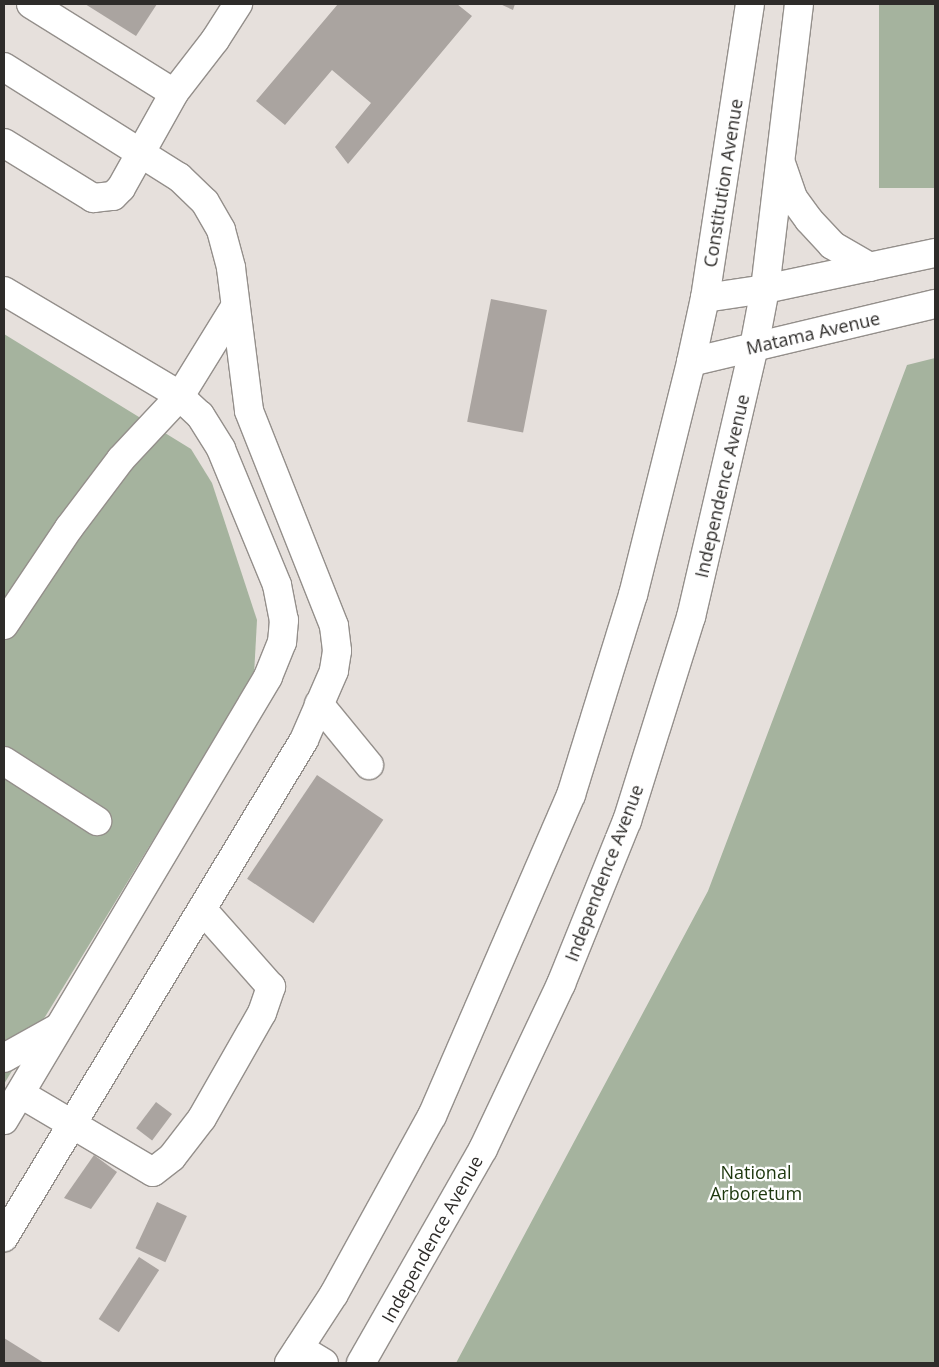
<!DOCTYPE html>
<style>
body{margin:0}
#map{position:relative;width:939px;height:1367px;overflow:hidden;background:#e6e0dc;font-family:"Open Sans",sans-serif}
div>[style]{position:absolute}
.green>*{inset:0;background:#a5b39e;transform-origin:0 0}
.building>*{inset:0;background:#aaa4a0;transform-origin:0 0}
.roads{filter:drop-shadow(1px 0 #948f8b) drop-shadow(-1px 0 #948f8b) drop-shadow(0 1px #948f8b) drop-shadow(0 -1px #948f8b)}
.minor>*{height:28px;margin:-14px;padding:0 14px;transform-origin:14px;border-radius:14px;background:#fff}
.major>*{height:28px;margin:-14px;padding:0 14px;transform-origin:14px;border-radius:14px;background:#fff}
span{translate:-50% -50%;white-space:nowrap;text-align:center;line-height:1.15;-webkit-text-stroke:4.5px #fff;paint-order:stroke}
.street-label{font-size:18px;color:#2e2c2a}
.park-label{font-size:18px;color:#1d370d}
.frame{position:absolute;inset:0;border:5px solid #2e2c2a;pointer-events:none}
</style>
<div id="map">
<div class="green">
<i style="left:879px;top:4px;width:56px;height:184px"></i>
<i style="clip-path:polygon(4px 334px,191px 449px,212px 483px,257px 620px,254px 675px,4px 1084px)"></i>
<i style="clip-path:polygon(935px 358px,935px 1363px,456px 1363px,708px 891px,907px 365px)"></i>
</div>
<div class="building">
<i style="clip-path:polygon(85px 4px,157px 4px,136px 36px)"></i>
<i style="clip-path:polygon(338px 4px,457px 4px,472px 16px,348px 164px,335px 147px,371px 103px,332px 70px,285px 125px,256px 101px)"></i>
<i style="clip-path:polygon(500px 4px,515px 4px,513px 10px)"></i>
<i style="left:491px;top:299px;width:57px;height:125px;rotate:11deg"></i>
<i style="left:317px;top:775px;width:80px;height:125px;rotate:34deg"></i>
<i style="left:156px;top:1102px;width:20px;height:33px;rotate:37deg"></i>
<i style="clip-path:polygon(94px 1155px,117px 1172px,91px 1209px,64px 1198px)"></i>
<i style="left:157px;top:1202px;width:33px;height:51px;rotate:25deg"></i>
<i style="left:139px;top:1257px;width:24px;height:74px;rotate:33deg"></i>
<i style="clip-path:polygon(4px 1338px,44px 1363px,4px 1363px)"></i>
</div>
<div class="roads">
<div class="minor">
<i style="left:31px;top:4px;width:168px;rotate:31.9deg"></i>
<i style="left:4px;top:67px;width:207px;rotate:32.2deg"></i>
<i style="left:179px;top:177px;width:36px;rotate:44deg"></i>
<i style="left:205px;top:202px;width:32px;rotate:60deg"></i>
<i style="left:221px;top:230px;width:39px;rotate:75deg"></i>
<i style="left:231px;top:268px;width:144px;rotate:82.8deg"></i>
<i style="left:249px;top:411px;width:231px;rotate:68.4deg"></i>
<i style="left:334px;top:626px;width:25px;rotate:83deg"></i>
<i style="left:337px;top:651px;width:20px;rotate:99deg"></i>
<i style="left:334px;top:671px;width:75px;rotate:113.5deg"></i>
<i style="left:304px;top:740px;width:581px;rotate:121.12deg"></i>
<i style="left:4px;top:143px;width:105px;rotate:31.7deg"></i>
<i style="left:93px;top:198px;width:20px;rotate:-6deg"></i>
<i style="left:113px;top:196px;width:11px;rotate:-45deg"></i>
<i style="left:121px;top:188px;width:109px;rotate:-60.8deg"></i>
<i style="left:174px;top:93px;width:67px;rotate:-52.3deg"></i>
<i style="left:215px;top:40px;width:43px;rotate:-57.4deg"></i>
<i style="left:4px;top:291px;width:200px;rotate:30.7deg"></i>
<i style="left:176px;top:393px;width:33px;rotate:43deg"></i>
<i style="left:200px;top:415px;width:40px;rotate:58deg"></i>
<i style="left:221px;top:449px;width:147px;rotate:67.6deg"></i>
<i style="left:277px;top:585px;width:36px;rotate:79deg"></i>
<i style="left:284px;top:620px;width:22px;rotate:95deg"></i>
<i style="left:282px;top:642px;width:38px;rotate:112deg"></i>
<i style="left:268px;top:677px;width:516px;rotate:120.79deg"></i>
<i style="left:4px;top:625px;width:117px;rotate:-56.2deg"></i>
<i style="left:69px;top:528px;width:86px;rotate:-53deg"></i>
<i style="left:121px;top:459px;width:86px;rotate:-46.9deg"></i>
<i style="left:180px;top:396px;width:105px;rotate:-58.3deg"></i>
<i style="left:319px;top:704px;width:79px;rotate:50.7deg"></i>
<i style="left:4px;top:761px;width:111px;rotate:32.8deg"></i>
<i style="left:4px;top:1058px;width:60px;rotate:-29.1deg"></i>
<i style="left:21px;top:1094px;width:153px;rotate:30.6deg"></i>
<i style="left:153px;top:1172px;width:24px;rotate:-38deg"></i>
<i style="left:172px;top:1157px;width:49px;rotate:-52.4deg"></i>
<i style="left:202px;top:1118px;width:121px;rotate:-60.3deg"></i>
<i style="left:262px;top:1013px;width:28px;rotate:-71deg"></i>
<i style="left:271px;top:987px;width:104px;rotate:-131.5deg"></i>
<i style="left:299px;top:1348px;width:29px;rotate:31deg"></i>
</div>
<div class="major">
<i style="left:782px;top:166px;width:34px;rotate:71deg"></i>
<i style="left:793px;top:198px;width:27px;rotate:54deg"></i>
<i style="left:809px;top:220px;width:34px;rotate:47deg"></i>
<i style="left:832px;top:245px;width:44px;rotate:30.1deg"></i>
<i style="left:705px;top:298px;width:61px;rotate:-8.5deg"></i>
<i style="left:765px;top:289px;width:174px;rotate:-12deg"></i>
<i style="left:691px;top:362px;width:251px;rotate:-13.4deg"></i>
<i style="left:289px;top:1363px;width:82px;rotate:-56.9deg"></i>
<i style="left:334px;top:1294px;width:203px;rotate:-61.2deg"></i>
<i style="left:432px;top:1116px;width:350px;rotate:-66.6deg"></i>
<i style="left:571px;top:795px;width:209px;rotate:-72.8deg"></i>
<i style="left:633px;top:595px;width:240px;rotate:-76deg"></i>
<i style="left:691px;top:362px;width:66px;rotate:-77.7deg"></i>
<i style="left:705px;top:298px;width:297px;rotate:-81.3deg"></i>
<i style="left:361px;top:1363px;width:246px;rotate:-60.3deg"></i>
<i style="left:483px;top:1149px;width:183px;rotate:-64.7deg"></i>
<i style="left:561px;top:984px;width:176px;rotate:-68deg"></i>
<i style="left:627px;top:821px;width:214px;rotate:-72.6deg"></i>
<i style="left:691px;top:617px;width:277px;rotate:-76.9deg"></i>
<i style="left:754px;top:347px;width:59px;rotate:-79.3deg"></i>
<i style="left:765px;top:289px;width:287px;rotate:-83.2deg"></i>
</div>
</div>
<div class="street-label">
<span style="left:723px;top:183px;rotate:-81deg">Constitution Avenue</span>
<span style="left:813px;top:333px;rotate:-13deg">Matama Avenue</span>
<span style="left:722px;top:486px;rotate:-77deg">Independence Avenue</span>
<span style="left:604px;top:873px;rotate:-69deg">Independence Avenue</span>
<span style="left:432px;top:1239px;rotate:-61deg">Independence Avenue</span>
</div>
<div class="park-label">
<span style="left:756px;top:1183px">National<br>Arboretum</span>
</div>
<div class="frame"></div>
</div>
